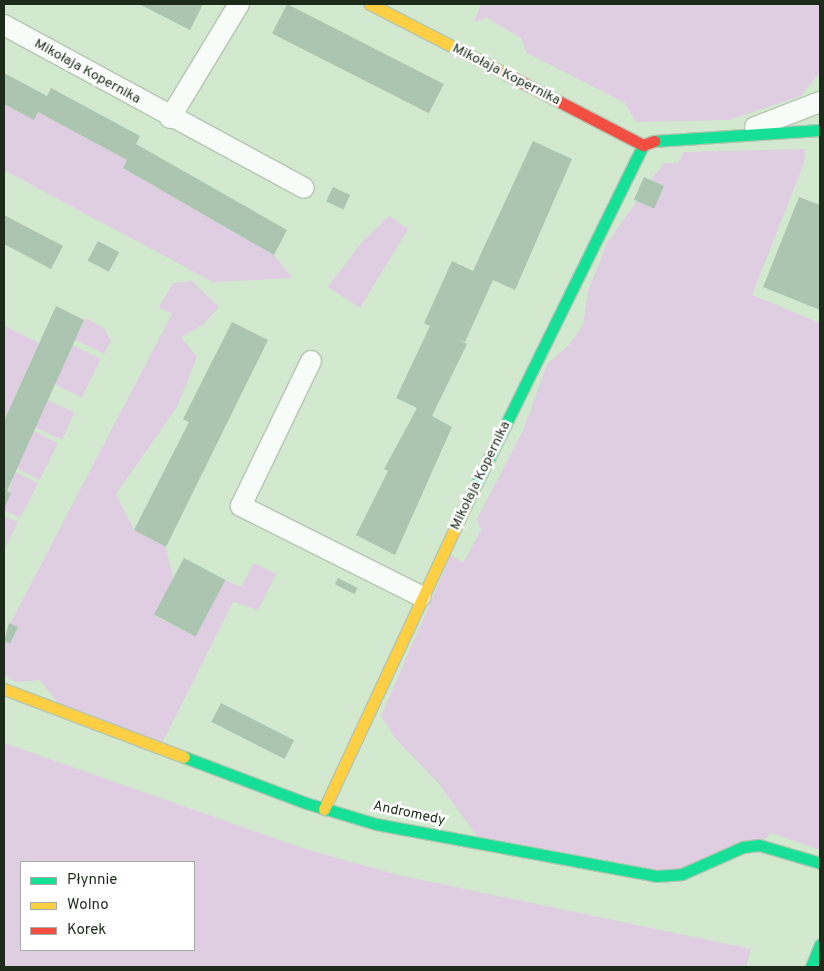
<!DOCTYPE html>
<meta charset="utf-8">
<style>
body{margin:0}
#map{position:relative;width:824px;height:971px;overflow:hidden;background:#d3e9cf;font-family:Overpass,sans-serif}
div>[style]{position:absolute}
.green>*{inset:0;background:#dfcde2;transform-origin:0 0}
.building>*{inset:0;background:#abc5b1;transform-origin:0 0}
.roads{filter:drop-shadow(1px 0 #b4c6b1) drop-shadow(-1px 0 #b4c6b1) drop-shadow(0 1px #b4c6b1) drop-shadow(0 -1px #b4c6b1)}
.street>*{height:20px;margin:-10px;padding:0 10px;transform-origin:10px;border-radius:10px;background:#f8fcf8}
.fast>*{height:11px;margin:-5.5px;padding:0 5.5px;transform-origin:5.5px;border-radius:5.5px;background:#16e098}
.slow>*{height:11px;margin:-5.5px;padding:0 5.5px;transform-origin:5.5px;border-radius:5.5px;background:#ffcf43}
.jam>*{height:11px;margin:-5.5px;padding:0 5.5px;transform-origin:5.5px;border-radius:5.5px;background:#f24e42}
span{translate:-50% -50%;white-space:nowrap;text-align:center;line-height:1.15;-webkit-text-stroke:5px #fff;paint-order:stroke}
.street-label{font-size:14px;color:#1d2c1a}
.frame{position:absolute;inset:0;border:5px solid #1d2c1a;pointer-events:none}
.legend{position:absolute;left:20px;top:861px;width:175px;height:90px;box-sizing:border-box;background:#fff;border:1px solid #a5aba3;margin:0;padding:6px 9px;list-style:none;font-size:15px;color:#1d2c1a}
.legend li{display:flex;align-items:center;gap:10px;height:25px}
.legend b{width:25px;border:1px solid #a5aba3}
</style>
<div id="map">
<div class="green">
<i style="clip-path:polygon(481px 4px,820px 4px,820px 72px,801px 96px,729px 120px,636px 122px,625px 103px,527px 53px,521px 38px,487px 18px,474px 22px)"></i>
<i style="clip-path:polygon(4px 104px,34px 120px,38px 112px,127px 160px,123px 168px,274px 255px,292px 278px,213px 282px,4px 170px)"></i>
<i style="clip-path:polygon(805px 149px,804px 163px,752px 295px,820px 323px,820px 850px,771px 833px,759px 845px,682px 874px,477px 836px,440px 785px,395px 738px,381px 716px,451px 555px,463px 563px,481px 530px,477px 519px,523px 431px,547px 364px,570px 344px,583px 325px,588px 291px,607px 243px,637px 201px,653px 209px,664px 186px,651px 180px,655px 174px,665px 163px,678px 163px,684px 152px)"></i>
<i style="clip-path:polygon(389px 216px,408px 229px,360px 308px,328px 287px,362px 242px)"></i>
<i style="clip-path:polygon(192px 281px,219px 307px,204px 324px,181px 337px,197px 357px,177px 407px,116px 494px,134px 530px,166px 547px,173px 580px,155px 616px,195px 636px,225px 580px,241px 587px,254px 563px,276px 574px,258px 610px,233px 602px,162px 743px,62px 708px,40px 680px,15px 682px,4px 674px,4px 641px,10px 644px,18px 628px,10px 624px,172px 314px,159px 307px,173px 283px)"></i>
<i style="clip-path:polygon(85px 318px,104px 328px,111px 341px,104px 354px,75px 340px)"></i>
<i style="clip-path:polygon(5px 326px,39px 343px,4px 421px,4px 329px)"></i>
<i style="left:72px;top:345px;width:32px;height:43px;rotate:26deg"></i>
<i style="left:47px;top:400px;width:30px;height:30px;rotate:24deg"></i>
<i style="left:34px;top:431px;width:27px;height:41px;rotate:27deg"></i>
<i style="clip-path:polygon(15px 472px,38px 483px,20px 518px,4px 510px)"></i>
<i style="clip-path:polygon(4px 516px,18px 522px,4px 550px)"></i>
<i style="clip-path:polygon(evenodd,4px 743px,305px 849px,398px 875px,751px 949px,746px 967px,4px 967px,4px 743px,21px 862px,194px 862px,194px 950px,21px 950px,21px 862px)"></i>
</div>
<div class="building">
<i style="clip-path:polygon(139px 4px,203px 4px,190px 30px)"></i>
<i style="left:287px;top:4px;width:176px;height:33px;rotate:27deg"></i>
<i style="clip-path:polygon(4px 73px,47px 96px,51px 88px,140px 136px,136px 144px,287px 230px,274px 255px,123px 168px,127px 160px,38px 112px,34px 120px,4px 104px)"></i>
<i style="clip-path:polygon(533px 141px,572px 159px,515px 290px,493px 280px,465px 342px,455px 338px,467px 344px,432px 416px,452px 427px,395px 555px,356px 535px,388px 471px,384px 469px,417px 408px,396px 398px,430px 326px,424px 323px,452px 261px,473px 271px)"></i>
<i style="left:644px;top:177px;width:22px;height:25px;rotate:24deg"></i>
<i style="left:333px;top:187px;width:19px;height:16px;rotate:25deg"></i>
<i style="clip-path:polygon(799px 197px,820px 205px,820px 310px,763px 287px)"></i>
<i style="clip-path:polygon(4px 215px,63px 246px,51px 269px,4px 244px)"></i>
<i style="left:98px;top:241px;width:24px;height:22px;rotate:28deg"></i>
<i style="clip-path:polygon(56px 306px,84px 320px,7px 491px,11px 493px,4px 509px,4px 421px)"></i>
<i style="clip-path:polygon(232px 322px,268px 340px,166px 547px,134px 530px,189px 422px,183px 419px)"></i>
<i style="left:184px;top:558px;width:47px;height:64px;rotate:28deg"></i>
<i style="left:338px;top:578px;width:22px;height:7px;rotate:27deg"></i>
<i style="clip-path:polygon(9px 623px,18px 627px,10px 644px,4px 641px)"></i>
<i style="left:221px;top:703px;width:82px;height:21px;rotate:27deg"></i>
</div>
<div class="roads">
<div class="street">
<i style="left:4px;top:25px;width:341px;rotate:28.5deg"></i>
<i style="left:170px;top:118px;width:133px;rotate:-58.8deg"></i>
<i style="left:755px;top:127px;width:70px;rotate:-21deg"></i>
<i style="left:311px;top:361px;width:161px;rotate:115.8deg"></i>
<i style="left:241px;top:506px;width:201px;rotate:26.6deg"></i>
</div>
<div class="fast">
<i style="left:654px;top:141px;width:166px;rotate:-3.8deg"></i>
<i style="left:465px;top:507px;width:403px;rotate:-63.8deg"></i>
<i style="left:184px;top:757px;width:130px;rotate:20.7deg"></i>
<i style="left:306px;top:803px;width:73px;rotate:16.7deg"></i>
<i style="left:376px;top:824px;width:285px;rotate:10.5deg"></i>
<i style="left:656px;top:876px;width:26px;rotate:-4deg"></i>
<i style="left:682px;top:874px;width:67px;rotate:-23.9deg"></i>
<i style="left:743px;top:847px;width:16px;rotate:-7deg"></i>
<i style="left:759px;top:845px;width:64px;rotate:16.4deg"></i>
<i style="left:811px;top:967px;width:24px;rotate:-68deg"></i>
</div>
<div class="slow">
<i style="left:370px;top:4px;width:151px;rotate:27.2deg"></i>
<i style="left:4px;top:689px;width:192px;rotate:20.7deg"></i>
<i style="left:324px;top:809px;width:333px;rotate:-65deg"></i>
</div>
<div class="jam">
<i style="left:504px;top:73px;width:157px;rotate:27.4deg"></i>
<i style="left:643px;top:145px;width:12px;rotate:-20deg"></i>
</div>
</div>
<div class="street-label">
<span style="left:87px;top:72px;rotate:29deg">Mikołaja Kopernika</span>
<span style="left:506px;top:75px;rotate:27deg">Mikołaja Kopernika</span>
<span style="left:481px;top:476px;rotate:-64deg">Mikołaja Kopernika</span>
<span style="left:409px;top:814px;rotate:12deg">Andromedy</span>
</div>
<div class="frame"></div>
<ul class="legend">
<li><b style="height:6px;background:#16e098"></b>Płynnie</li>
<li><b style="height:6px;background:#ffcf43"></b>Wolno</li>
<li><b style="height:6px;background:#f24e42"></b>Korek</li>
</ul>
</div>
